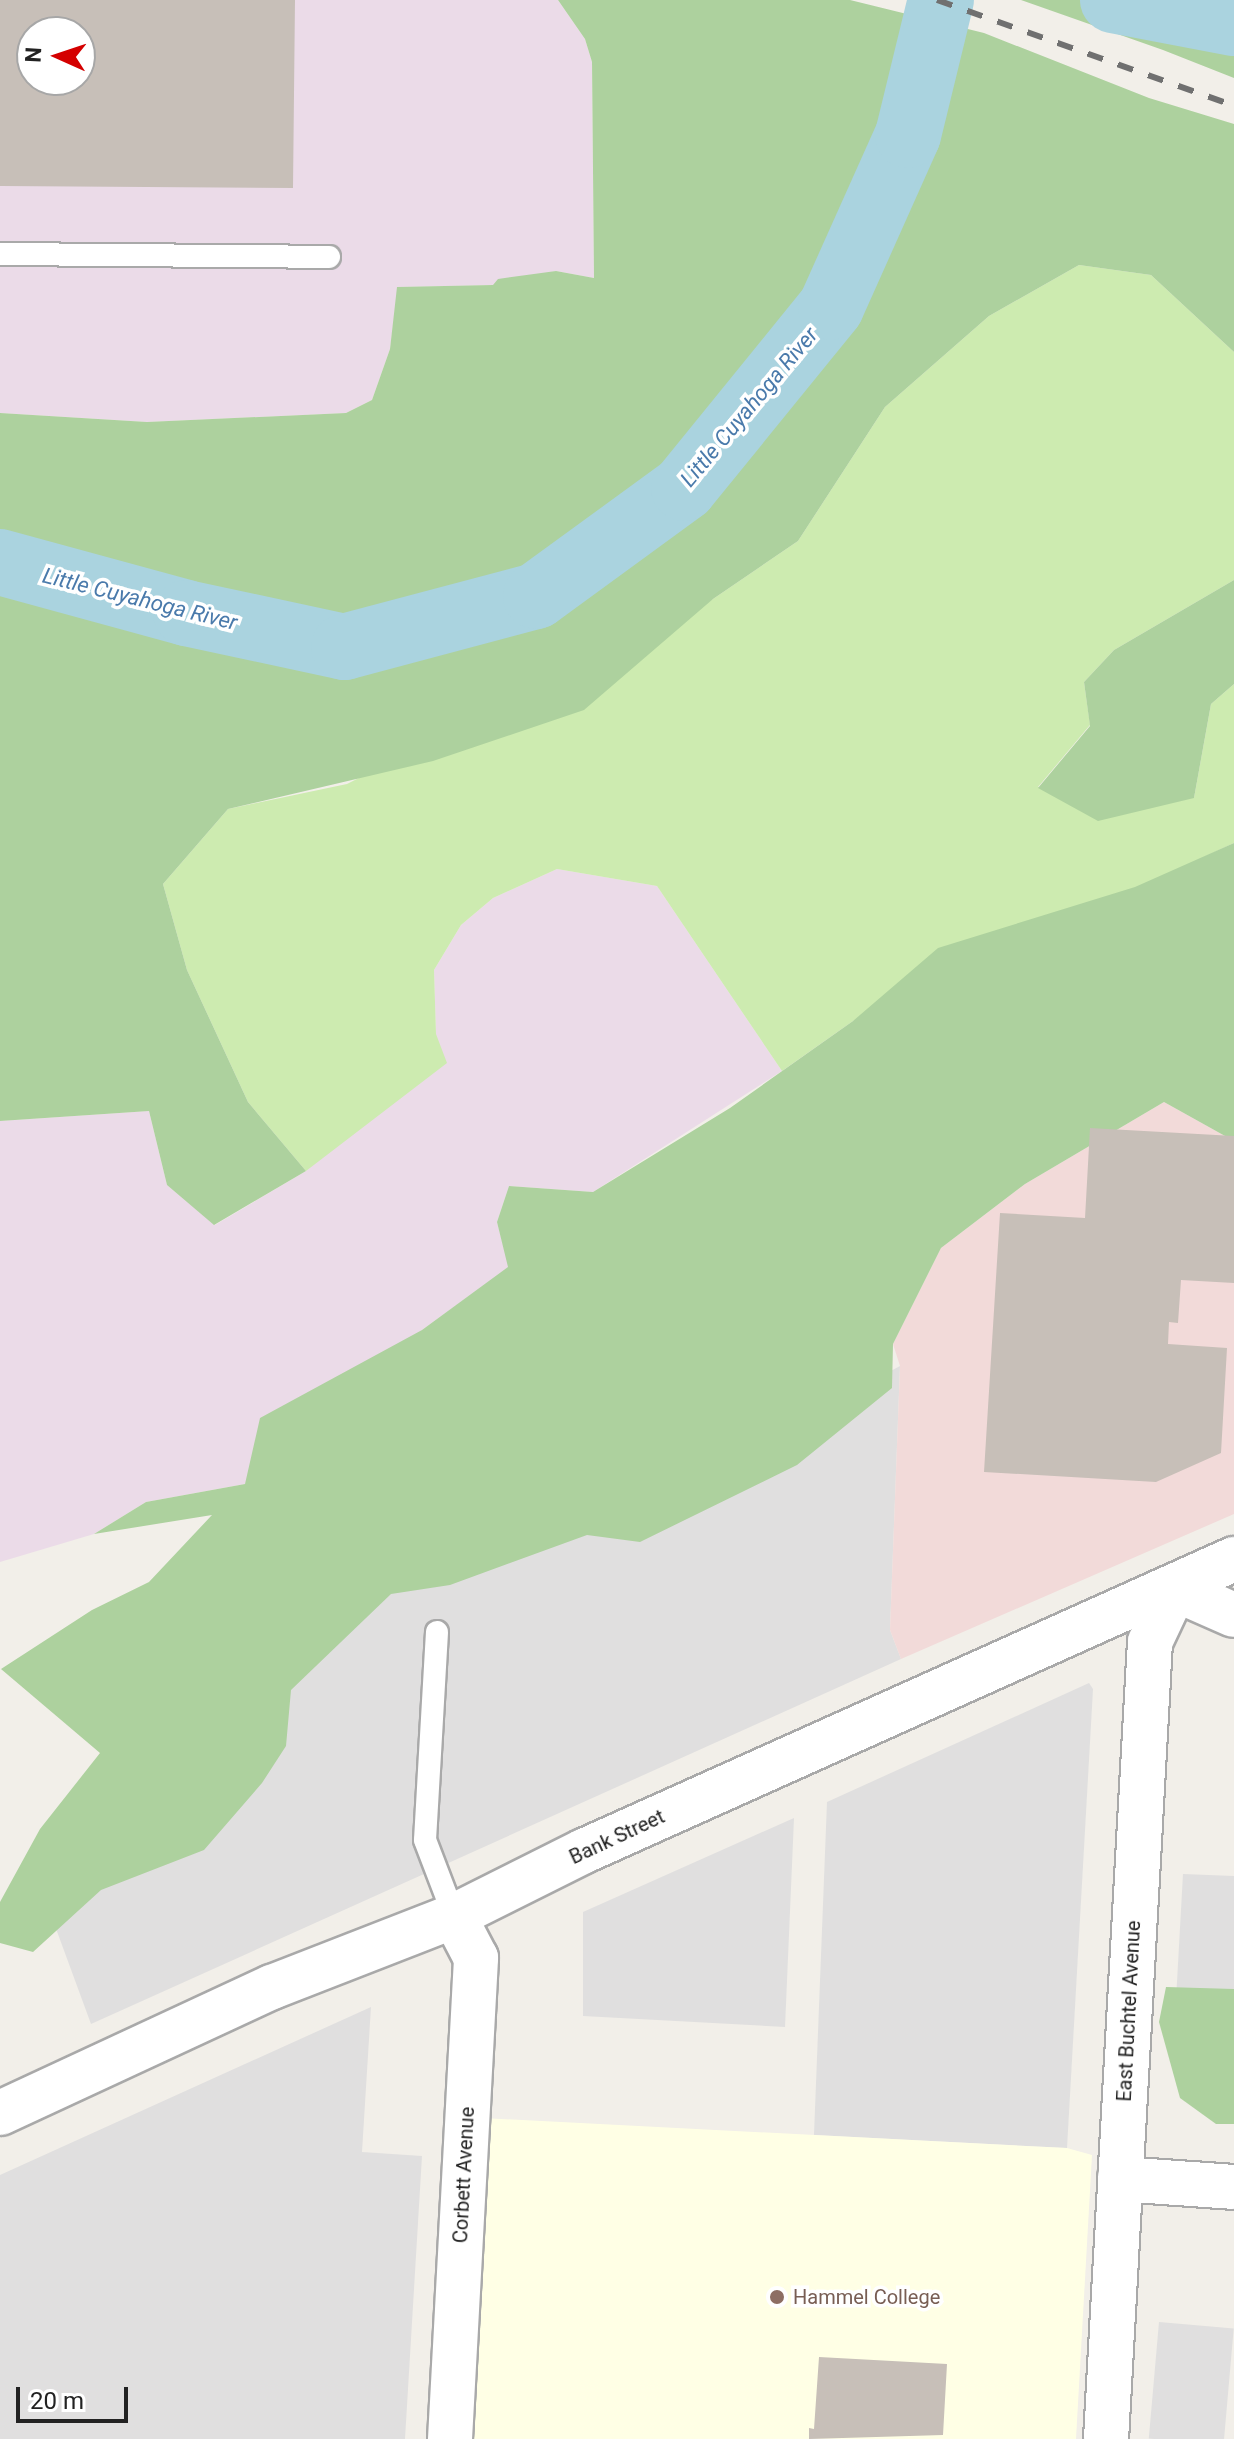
<!DOCTYPE html>
<style>
body{margin:0}
#map{position:relative;width:1234px;height:2439px;overflow:hidden;background:#f2efe9;font-family:Roboto,sans-serif}
div>[style]{position:absolute}
.residential>*{inset:0;background:#e0dfdf;transform-origin:0 0}
.commercial>*{inset:0;background:#f2dad9}
.industrial>*{inset:0;background:#ebdbe8}
.education>*{inset:0;background:#ffffe5}
.grass>*{inset:0;background:#cdebb0}
.forest>*{inset:0;background:#add19e}
.river>*{height:66px;margin:-33px;padding:0 33px;transform-origin:33px;border-radius:33px;background:#aad3df}
.building>*{inset:0;background:#c7bfb8}
.roads{filter:drop-shadow(2px 0 #a9a9a9) drop-shadow(-2px 0 #a9a9a9) drop-shadow(0 2px #a9a9a9) drop-shadow(0 -2px #a9a9a9)}
.lane>*{height:22px;margin:-11px;padding:0 11px;transform-origin:11px;border-radius:11px;background:#fff}
.street>*{height:44px;margin:-22px;padding:0 22px;transform-origin:22px;border-radius:22px;background:#fff}
.rail>*{height:6px;margin-top:-3px;transform-origin:0;background:repeating-linear-gradient(90deg,#707070 0 16px,transparent 0 32px)}
.dots>*{width:22px;height:22px;translate:-50% -50%;box-sizing:border-box;border:4px solid #fff;border-radius:50%}
span{translate:-50% -50%;white-space:nowrap;text-align:center;line-height:1.15;-webkit-text-stroke:7px #fff;paint-order:stroke}
.street-label{font-size:20px;color:#222}
.education-label{font-size:20px;color:#785e54}
.left{translate:0 -50%;text-align:left}
.water-label{font-size:22px;color:#4a7aab;font-style:italic}
.north{position:absolute;left:16px;top:16px;width:80px;height:80px;box-sizing:border-box;background:#fff;border:2px solid #a7a7a7;border-radius:50%;rotate:273deg;font-size:22px;font-weight:700;line-height:32px;text-align:center;color:#222}
.north::after{content:'';display:block;margin:auto;width:28px;height:36px;background:#d40000;clip-path:polygon(50% 0,100% 100%,50% 72%,0 100%)}
.scale{position:absolute;left:16px;top:2387px;width:112px;height:36px;box-sizing:border-box;border:4px solid #222;border-top:0;padding-left:10px;font-size:24px;line-height:28px;white-space:nowrap;color:#222;-webkit-text-stroke:6px #fff;paint-order:stroke}
</style>
<div id="map">
<div class="residential">
<i style="clip-path:polygon(900px 1366px,890px 1630px,901px 1659px,91px 2024px,37px 1877px,447px 1495px,727px 1459px)"></i>
<i style="clip-path:polygon(1089px 1683px,1093px 1689px,1067px 2148px,814px 2135px,827px 1802px)"></i>
<i style="clip-path:polygon(794px 1818px,785px 2027px,583px 2016px,583px 1912px)"></i>
<i style="clip-path:polygon(1183px 1874px,1234px 1876px,1234px 2054px,1173px 2054px)"></i>
<i style="clip-path:polygon(371px 2007px,362px 2152px,422px 2156px,405px 2439px,0 2439px,0 2175px)"></i>
<i style="left:1159px;top:2322px;width:75px;height:117px;rotate:5deg"></i>
</div>
<div class="commercial">
<i style="clip-path:polygon(1164px 1102px,1234px 1141px,1234px 1514px,901px 1659px,890px 1630px,900px 1366px,893px 1344px,941px 1248px,1025px 1184px)"></i>
</div>
<div class="industrial">
<i style="clip-path:polygon(evenodd,0 0,558px 0,585px 39px,592px 62px,594px 278px,556px 271px,494px 285px,398px 287px,390px 349px,372px 400px,346px 413px,147px 422px,0 413px,0 0,32px 32px,80px 32px,80px 80px,32px 80px,32px 32px)"></i>
<i style="clip-path:polygon(557px 869px,657px 886px,782px 1071px,593px 1192px,509px 1186px,497px 1222px,509px 1267px,422px 1330px,245px 1484px,146px 1502px,94px 1534px,0 1562px,0 1121px,149px 1111px,167px 1185px,215px 1225px,306px 1171px,436px 1034px,434px 970px,461px 925px,493px 898px)"></i>
</div>
<div class="education">
<i style="clip-path:polygon(482px 2118px,1067px 2148px,1092px 2155px,1076px 2439px,461px 2439px)"></i>
</div>
<div class="grass">
<i style="clip-path:polygon(1079px 265px,1151px 275px,1234px 352px,1234px 580px,1114px 650px,1084px 682px,1090px 725px,1038px 787px,1194px 798px,1211px 704px,1234px 684px,1234px 843px,853px 1021px,782px 1071px,657px 886px,557px 869px,493px 898px,461px 925px,434px 970px,436px 1034px,447px 1063px,306px 1171px,248px 1102px,187px 970px,163px 884px,228px 809px,347px 784px,713px 599px,798px 541px,885px 407px,989px 316px)"></i>
</div>
<div class="forest">
<i style="clip-path:polygon(558px 0,850px 0,984px 33px,1149px 98px,1234px 124px,1234px 352px,1151px 275px,1079px 265px,989px 316px,885px 407px,798px 541px,713px 599px,584px 710px,433px 761px,228px 809px,163px 884px,187px 970px,248px 1102px,306px 1171px,214px 1225px,167px 1185px,149px 1111px,0 1121px,0 413px,147px 422px,346px 413px,372px 400px,390px 349px,397px 287px,493px 285px,498px 279px,556px 271px,594px 278px,592px 62px,585px 39px)"></i>
<i style="clip-path:polygon(1021px 0,1234px 0,1234px 78px,1163px 50px)"></i>
<i style="clip-path:polygon(1234px 580px,1234px 684px,1211px 704px,1194px 798px,1098px 821px,1038px 788px,1090px 726px,1084px 682px,1114px 650px)"></i>
<i style="clip-path:polygon(1234px 843px,1234px 1141px,1164px 1102px,1025px 1184px,941px 1248px,893px 1344px,892px 1388px,797px 1465px,640px 1542px,587px 1535px,450px 1585px,391px 1594px,291px 1690px,286px 1746px,262px 1783px,204px 1850px,101px 1890px,33px 1952px,0 1943px,0 1902px,40px 1829px,100px 1753px,1px 1669px,92px 1610px,149px 1582px,212px 1515px,94px 1534px,146px 1502px,245px 1484px,260px 1418px,422px 1330px,508px 1267px,497px 1222px,509px 1186px,593px 1192px,730px 1108px,853px 1021px,938px 948px,1135px 887px)"></i>
<i style="clip-path:polygon(1166px 1987px,1234px 1989px,1234px 2124px,1216px 2124px,1180px 2098px,1159px 2022px)"></i>
</div>
<div class="river">
<i style="left:1113px;top:0;width:123px;rotate:10.8deg"></i>
<i style="left:0;top:562px;width:193px;rotate:15.3deg"></i>
<i style="left:186px;top:613px;width:162px;rotate:12.1deg"></i>
<i style="left:344px;top:647px;width:199px;rotate:-14.9deg"></i>
<i style="left:536px;top:596px;width:183px;rotate:-36.1deg"></i>
<i style="left:684px;top:488px;width:233px;rotate:-50.9deg"></i>
<i style="left:831px;top:307px;width:188px;rotate:-65.9deg"></i>
<i style="left:908px;top:135px;width:139px;rotate:-76.3deg"></i>
</div>
<div class="building">
<i style="clip-path:polygon(evenodd,0 0,295px 0,293px 188px,0 186px,0 0,32px 32px,80px 32px,80px 80px,32px 80px,32px 32px)"></i>
<i style="clip-path:polygon(1090px 1128px,1234px 1136px,1234px 1283px,1181px 1280px,1178px 1323px,1169px 1322px,1168px 1344px,1227px 1348px,1221px 1453px,1156px 1482px,984px 1472px,1000px 1213px,1085px 1218px)"></i>
<i style="clip-path:polygon(819px 2357px,947px 2364px,943px 2435px,809px 2439px,809px 2428px,814px 2429px)"></i>
</div>
<div class="roads">
<div class="lane">
<i style="left:0;top:254px;width:329px;rotate:0.5deg"></i>
<i style="left:437px;top:1632px;width:208px;rotate:93.3deg"></i>
<i style="left:425px;top:1840px;width:81px;rotate:69.1deg"></i>
</div>
<div class="street">
<i style="left:0;top:2113px;width:300px;rotate:-24.9deg"></i>
<i style="left:272px;top:1987px;width:195px;rotate:-21.3deg"></i>
<i style="left:454px;top:1916px;width:145px;rotate:-26.6deg"></i>
<i style="left:584px;top:1851px;width:713px;rotate:-24.19deg"></i>
<i style="left:1120px;top:2179px;width:114px;rotate:4deg"></i>
<i style="left:450px;top:2439px;width:482px;rotate:-86.9deg"></i>
<i style="left:476px;top:1958px;width:47px;rotate:-117.6deg"></i>
<i style="left:1106px;top:2439px;width:798px;rotate:-86.84deg"></i>
<i style="left:1150px;top:1642px;width:59px;rotate:-64.7deg"></i>
<i style="left:1175px;top:1589px;width:64px;rotate:23.8deg"></i>
</div>
</div>
<div class="rail">
<i style="left:937px;top:0;width:315px;rotate:19.6deg"></i>
</div>
<div class="dots">
<i style="left:777px;top:2297px;background:#8d6e63"></i>
</div>
<div class="street-label">
<span style="left:617px;top:1837px;rotate:-25deg">Bank Street</span>
<span style="left:1129px;top:2011px;rotate:-87deg">East Buchtel Avenue</span>
<span style="left:464px;top:2175px;rotate:-87deg">Corbett Avenue</span>
</div>
<div class="education-label">
<span class="left" style="left:793px;top:2297px">Hammel College</span>
</div>
<div class="water-label">
<span style="left:749px;top:407px;rotate:-50deg">Little Cuyahoga River</span>
<span style="left:140px;top:599px;rotate:14deg">Little Cuyahoga River</span>
</div>
<div class="north">N</div>
<div class="scale">20 m</div>
</div>
